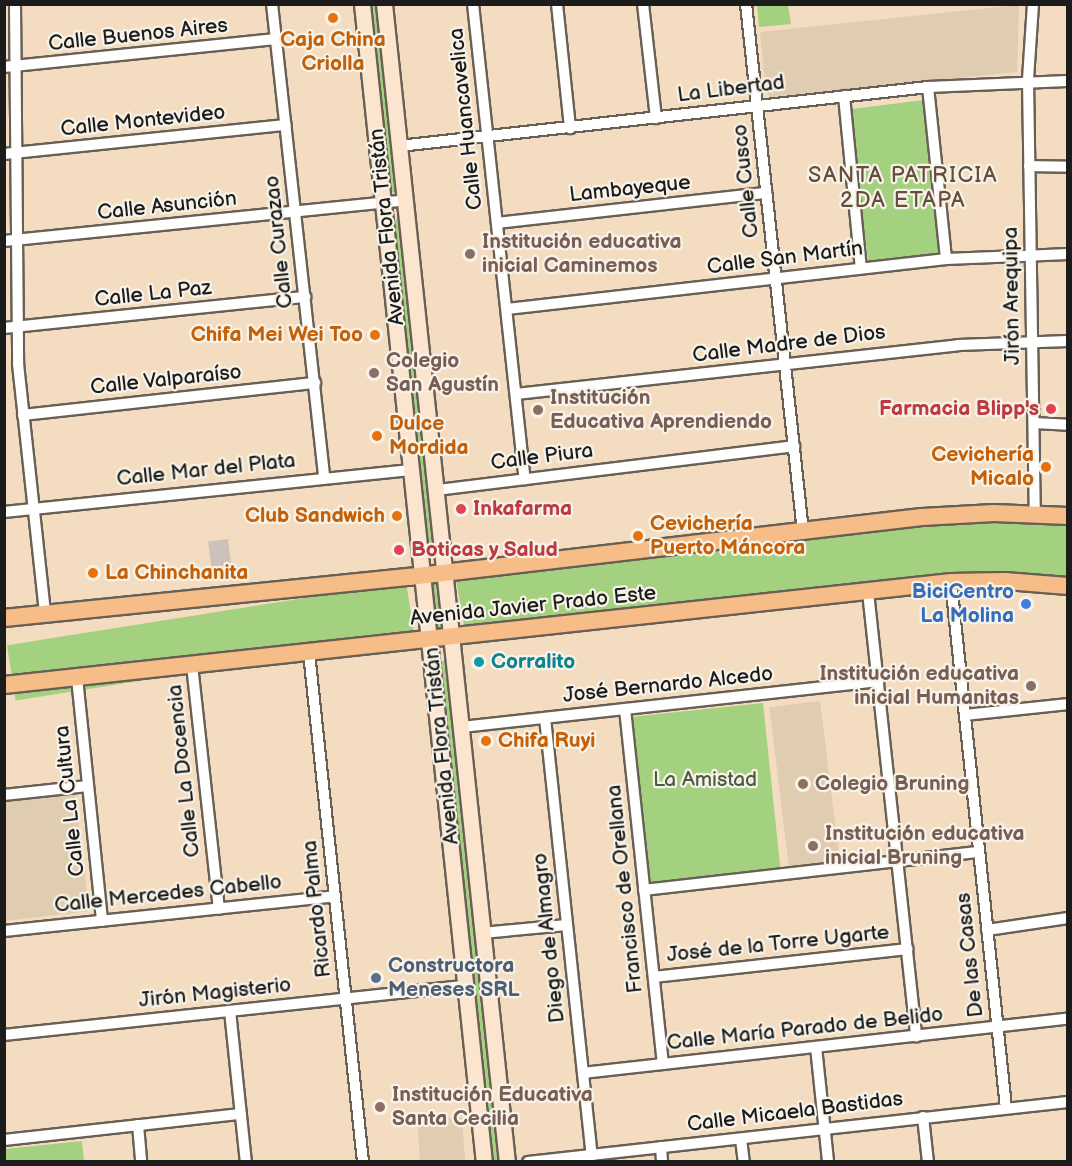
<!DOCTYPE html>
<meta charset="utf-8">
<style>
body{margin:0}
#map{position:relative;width:1072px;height:1166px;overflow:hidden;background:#f4dcc0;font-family:"Balsamiq Sans",sans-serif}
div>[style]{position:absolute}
.built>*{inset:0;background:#e0ccb1;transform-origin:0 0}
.industrial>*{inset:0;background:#ccc2b9;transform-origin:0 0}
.green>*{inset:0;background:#a3d17f;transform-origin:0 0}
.roads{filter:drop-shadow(2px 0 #685f55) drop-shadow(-2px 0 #685f55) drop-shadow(0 2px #685f55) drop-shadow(0 -2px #685f55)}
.street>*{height:10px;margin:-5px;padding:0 5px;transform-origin:5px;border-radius:5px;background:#fff}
.secondary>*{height:15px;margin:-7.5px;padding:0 7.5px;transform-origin:7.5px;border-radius:7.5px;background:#fce5cf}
.primary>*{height:16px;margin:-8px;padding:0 8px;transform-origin:8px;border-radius:8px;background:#f7bd88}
.dots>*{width:16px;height:16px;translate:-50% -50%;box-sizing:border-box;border:3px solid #f7f3e8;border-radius:50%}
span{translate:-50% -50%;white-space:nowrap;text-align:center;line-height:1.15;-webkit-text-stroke:4.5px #f7f3e8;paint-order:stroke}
.street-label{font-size:21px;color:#1c1c1c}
.food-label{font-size:21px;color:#c56008;font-weight:700}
.right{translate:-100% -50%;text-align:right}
.left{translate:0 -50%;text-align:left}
.education-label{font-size:21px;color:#785e54;font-weight:700}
.health-label{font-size:21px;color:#be3a42;font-weight:700}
.shop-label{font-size:21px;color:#366cbe;font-weight:700}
.culture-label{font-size:21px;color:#0d838f;font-weight:700}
.park-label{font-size:21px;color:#4b5b3f}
.service-label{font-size:21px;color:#4e5e75;font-weight:700}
.neighbourhood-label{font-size:22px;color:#644d3a;letter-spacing:1.5px}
.frame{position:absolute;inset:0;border:6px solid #1c1c1c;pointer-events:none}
</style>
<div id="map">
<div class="built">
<i style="clip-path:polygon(1019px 5px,1017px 72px,770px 97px,766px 93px,760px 32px)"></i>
<i style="left:820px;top:701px;width:161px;height:51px;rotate:83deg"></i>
<i style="clip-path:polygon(75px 793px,89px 911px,5px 921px,5px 801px)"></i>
<i style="left:462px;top:1117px;width:44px;height:45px;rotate:86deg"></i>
</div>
<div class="industrial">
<i style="left:228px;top:539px;width:35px;height:20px;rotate:83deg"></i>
</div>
<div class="green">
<i style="clip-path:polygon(367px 5px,379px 5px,397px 193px,389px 192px)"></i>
<i style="clip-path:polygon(757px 5px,788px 5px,791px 24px,759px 27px)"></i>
<i style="left:924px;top:100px;width:157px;height:75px;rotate:83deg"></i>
<i style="left:401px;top:219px;width:337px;height:9px;rotate:84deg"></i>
<i style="clip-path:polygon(1026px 521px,1067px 524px,1067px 579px,465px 631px,456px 580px,920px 526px)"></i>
<i style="clip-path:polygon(428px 577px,437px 578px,448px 631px,433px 639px)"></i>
<i style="left:406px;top:582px;width:56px;height:404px;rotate:81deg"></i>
<i style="left:445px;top:661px;width:503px;height:12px;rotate:84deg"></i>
<i style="left:763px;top:703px;width:167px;height:134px;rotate:84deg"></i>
<i style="clip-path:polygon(82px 1141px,84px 1161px,5px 1161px,5px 1149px)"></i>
</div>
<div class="roads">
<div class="street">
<i style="left:15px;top:4px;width:360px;rotate:89.5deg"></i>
<i style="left:18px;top:364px;width:250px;rotate:83.8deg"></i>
<i style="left:272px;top:4px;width:475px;rotate:83.7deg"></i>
<i style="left:473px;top:4px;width:478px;rotate:83.8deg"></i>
<i style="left:557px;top:4px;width:125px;rotate:84deg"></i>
<i style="left:643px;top:4px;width:115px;rotate:83.5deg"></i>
<i style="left:746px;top:4px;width:531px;rotate:83.84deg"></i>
<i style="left:1033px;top:4px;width:76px;rotate:93.8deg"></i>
<i style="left:1028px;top:80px;width:434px;rotate:89.1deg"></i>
<i style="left:4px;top:67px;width:273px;rotate:-5.9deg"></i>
<i style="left:928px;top:87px;width:173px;rotate:84deg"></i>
<i style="left:844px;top:96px;width:173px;rotate:84.4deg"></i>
<i style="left:399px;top:146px;width:532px;rotate:-6.36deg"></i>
<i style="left:928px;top:87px;width:140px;rotate:-2.5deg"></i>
<i style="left:4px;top:154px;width:283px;rotate:-5.9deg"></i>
<i style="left:1029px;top:166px;width:39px;rotate:1deg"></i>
<i style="left:497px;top:223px;width:271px;rotate:-6.4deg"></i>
<i style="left:4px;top:241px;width:404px;rotate:-5.8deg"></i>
<i style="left:507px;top:309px;width:442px;rotate:-6.5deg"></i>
<i style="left:946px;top:259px;width:122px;rotate:-2.3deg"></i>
<i style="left:4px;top:328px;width:303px;rotate:-5.9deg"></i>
<i style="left:516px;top:394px;width:445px;rotate:-6.3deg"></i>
<i style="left:958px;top:345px;width:110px;rotate:-2.1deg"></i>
<i style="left:23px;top:415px;width:294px;rotate:-6.3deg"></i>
<i style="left:1034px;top:423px;width:34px;rotate:3deg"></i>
<i style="left:437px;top:490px;width:360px;rotate:-7deg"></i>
<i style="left:4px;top:512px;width:411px;rotate:-5.9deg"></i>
<i style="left:951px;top:582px;width:529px;rotate:84.03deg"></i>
<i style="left:868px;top:592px;width:447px;rotate:83.8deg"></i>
<i style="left:309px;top:653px;width:512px;rotate:83.94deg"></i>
<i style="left:192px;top:665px;width:245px;rotate:83.7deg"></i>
<i style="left:77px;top:678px;width:244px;rotate:84.1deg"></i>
<i style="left:625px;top:709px;width:357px;rotate:83.9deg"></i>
<i style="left:965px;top:715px;width:104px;rotate:-6.1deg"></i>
<i style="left:545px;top:718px;width:440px;rotate:83.9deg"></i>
<i style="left:462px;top:727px;width:419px;rotate:-6.3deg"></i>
<i style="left:4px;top:795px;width:84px;rotate:-6.1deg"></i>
<i style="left:644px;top:890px;width:337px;rotate:-6.5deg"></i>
<i style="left:987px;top:930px;width:82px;rotate:-8.4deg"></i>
<i style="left:4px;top:931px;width:333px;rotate:-6deg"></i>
<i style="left:482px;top:933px;width:85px;rotate:-5.4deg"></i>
<i style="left:654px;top:977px;width:255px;rotate:-6.3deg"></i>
<i style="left:230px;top:1011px;width:152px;rotate:84deg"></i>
<i style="left:4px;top:1035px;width:464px;rotate:-6.1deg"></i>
<i style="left:816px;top:1047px;width:116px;rotate:84deg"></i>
<i style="left:583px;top:1073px;width:488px;rotate:-6.4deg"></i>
<i style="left:923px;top:1117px;width:45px;rotate:83.7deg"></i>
<i style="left:138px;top:1125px;width:37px;rotate:85deg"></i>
<i style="left:741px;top:1139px;width:23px;rotate:83deg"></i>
<i style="left:4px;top:1140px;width:238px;rotate:-6.3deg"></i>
<i style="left:661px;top:1147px;width:15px;rotate:86deg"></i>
<i style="left:528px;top:1162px;width:543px;rotate:-6.34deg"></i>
</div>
<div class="secondary">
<i style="left:362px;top:4px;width:1164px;rotate:83.99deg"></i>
<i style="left:384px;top:4px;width:1165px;rotate:83.94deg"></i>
</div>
<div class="primary">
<i style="left:4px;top:618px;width:407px;rotate:-5.8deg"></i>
<i style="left:409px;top:577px;width:516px;rotate:-6.67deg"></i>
<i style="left:922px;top:517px;width:72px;rotate:-3.2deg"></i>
<i style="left:994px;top:513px;width:74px;rotate:2.3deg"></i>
<i style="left:4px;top:685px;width:953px;rotate:-6.21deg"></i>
<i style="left:951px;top:582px;width:54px;rotate:-1.1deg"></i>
<i style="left:1005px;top:581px;width:63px;rotate:4.5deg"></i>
</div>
</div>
<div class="dots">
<i style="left:333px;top:18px;background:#e8710a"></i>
<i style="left:470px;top:254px;background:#8d6e63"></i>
<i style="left:375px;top:335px;background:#e8710a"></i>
<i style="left:374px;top:373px;background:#8d6e63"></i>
<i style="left:1051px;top:409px;background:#e0444e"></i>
<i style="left:538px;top:410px;background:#8d6e63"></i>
<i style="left:377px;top:436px;background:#e8710a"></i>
<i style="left:1046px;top:467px;background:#e8710a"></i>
<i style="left:461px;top:509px;background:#e0444e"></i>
<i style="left:397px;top:516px;background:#e8710a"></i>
<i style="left:638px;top:536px;background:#e8710a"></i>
<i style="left:399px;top:550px;background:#e0444e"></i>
<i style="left:93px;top:573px;background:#e8710a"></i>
<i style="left:1026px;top:604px;background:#3f7fe0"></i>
<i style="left:479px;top:662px;background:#0f9aa8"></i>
<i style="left:1031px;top:686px;background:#8d6e63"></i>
<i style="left:486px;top:741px;background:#e8710a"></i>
<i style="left:803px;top:784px;background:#8d6e63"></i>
<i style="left:813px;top:846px;background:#8d6e63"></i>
<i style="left:376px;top:978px;background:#5c6f8a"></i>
<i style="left:380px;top:1107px;background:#8d6e63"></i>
</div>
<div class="street-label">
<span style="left:138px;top:35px;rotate:-6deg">Calle Buenos Aires</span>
<span style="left:731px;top:89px;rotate:-7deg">La Libertad</span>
<span style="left:466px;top:119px;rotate:-96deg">Calle Huancavelica</span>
<span style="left:143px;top:121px;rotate:-6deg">Calle Montevideo</span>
<span style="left:746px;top:181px;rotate:-96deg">Calle Cusco</span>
<span style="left:630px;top:189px;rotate:-6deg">Lambayeque</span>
<span style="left:167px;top:206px;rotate:-6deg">Calle Asunción</span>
<span style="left:387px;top:227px;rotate:-96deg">Avenida Flora Tristán</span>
<span style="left:279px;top:242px;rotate:-96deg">Calle Curazao</span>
<span style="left:785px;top:258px;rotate:-7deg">Calle San Martín</span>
<span style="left:153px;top:294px;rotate:-6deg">Calle La Paz</span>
<span style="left:1012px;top:296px;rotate:-91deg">Jirón Arequipa</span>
<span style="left:789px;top:344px;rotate:-7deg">Calle Madre de Dios</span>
<span style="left:166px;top:380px;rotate:-6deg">Calle Valparaíso</span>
<span style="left:542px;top:457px;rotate:-7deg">Calle Piura</span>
<span style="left:206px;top:470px;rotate:-6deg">Calle Mar del Plata</span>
<span style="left:533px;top:606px;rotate:-6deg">Avenida Javier Prado Este</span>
<span style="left:668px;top:685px;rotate:-6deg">José Bernardo Alcedo</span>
<span style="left:442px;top:746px;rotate:-96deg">Avenida Flora Tristán</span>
<span style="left:184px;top:771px;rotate:-96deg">Calle La Docencia</span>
<span style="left:70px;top:801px;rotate:-96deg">Calle La Cultura</span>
<span style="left:625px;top:889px;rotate:-96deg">Francisco de Orellana</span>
<span style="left:168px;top:894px;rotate:-6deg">Calle Mercedes Cabello</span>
<span style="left:317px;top:909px;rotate:-96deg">Ricardo Palma</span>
<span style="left:549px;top:938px;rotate:-96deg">Diego de Almagro</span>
<span style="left:778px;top:944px;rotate:-6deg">José de la Torre Ugarte</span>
<span style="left:970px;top:955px;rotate:-96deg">De las Casas</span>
<span style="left:215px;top:993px;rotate:-6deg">Jirón Magisterio</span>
<span style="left:805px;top:1029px;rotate:-6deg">Calle María Parado de Belido</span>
<span style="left:795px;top:1112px;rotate:-7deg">Calle Micaela Bastidas</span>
</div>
<div class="food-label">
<span style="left:333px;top:52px">Caja China<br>Criolla</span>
<span class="right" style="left:363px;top:335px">Chifa Mei Wei Too</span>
<span class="left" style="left:389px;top:436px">Dulce<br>Mordida</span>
<span class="right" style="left:1034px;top:467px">Cevichería<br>Micalo</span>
<span class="right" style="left:385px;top:516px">Club Sandwich</span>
<span class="left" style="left:650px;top:536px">Cevichería<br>Puerto Máncora</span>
<span class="left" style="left:105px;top:573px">La Chinchanita</span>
<span class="left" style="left:498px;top:741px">Chifa Ruyi</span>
</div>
<div class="education-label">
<span class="left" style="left:482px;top:254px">Institución educativa<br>inicial Caminemos</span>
<span class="left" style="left:386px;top:373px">Colegio<br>San Agustín</span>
<span class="left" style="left:550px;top:410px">Institución<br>Educativa Aprendiendo</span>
<span class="right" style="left:1019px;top:686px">Institución educativa<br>inicial Humanitas</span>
<span class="left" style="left:815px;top:784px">Colegio Bruning</span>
<span class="left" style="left:825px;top:846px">Institución educativa<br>inicial Bruning</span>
<span class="left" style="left:392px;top:1107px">Institución Educativa<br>Santa Cecilia</span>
</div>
<div class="health-label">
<span class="right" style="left:1039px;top:409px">Farmacia Blipp's</span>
<span class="left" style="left:473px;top:509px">Inkafarma</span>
<span class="left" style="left:411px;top:550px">Boticas y Salud</span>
</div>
<div class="shop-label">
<span class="right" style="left:1014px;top:604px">BiciCentro<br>La Molina</span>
</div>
<div class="culture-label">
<span class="left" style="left:491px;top:662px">Corralito</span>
</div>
<div class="park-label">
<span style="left:705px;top:780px">La Amistad</span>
</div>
<div class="service-label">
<span class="left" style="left:388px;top:978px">Constructora<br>Meneses SRL</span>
</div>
<div class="neighbourhood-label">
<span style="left:903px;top:188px">SANTA PATRICIA<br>2DA ETAPA</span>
</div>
<div class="frame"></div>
</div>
